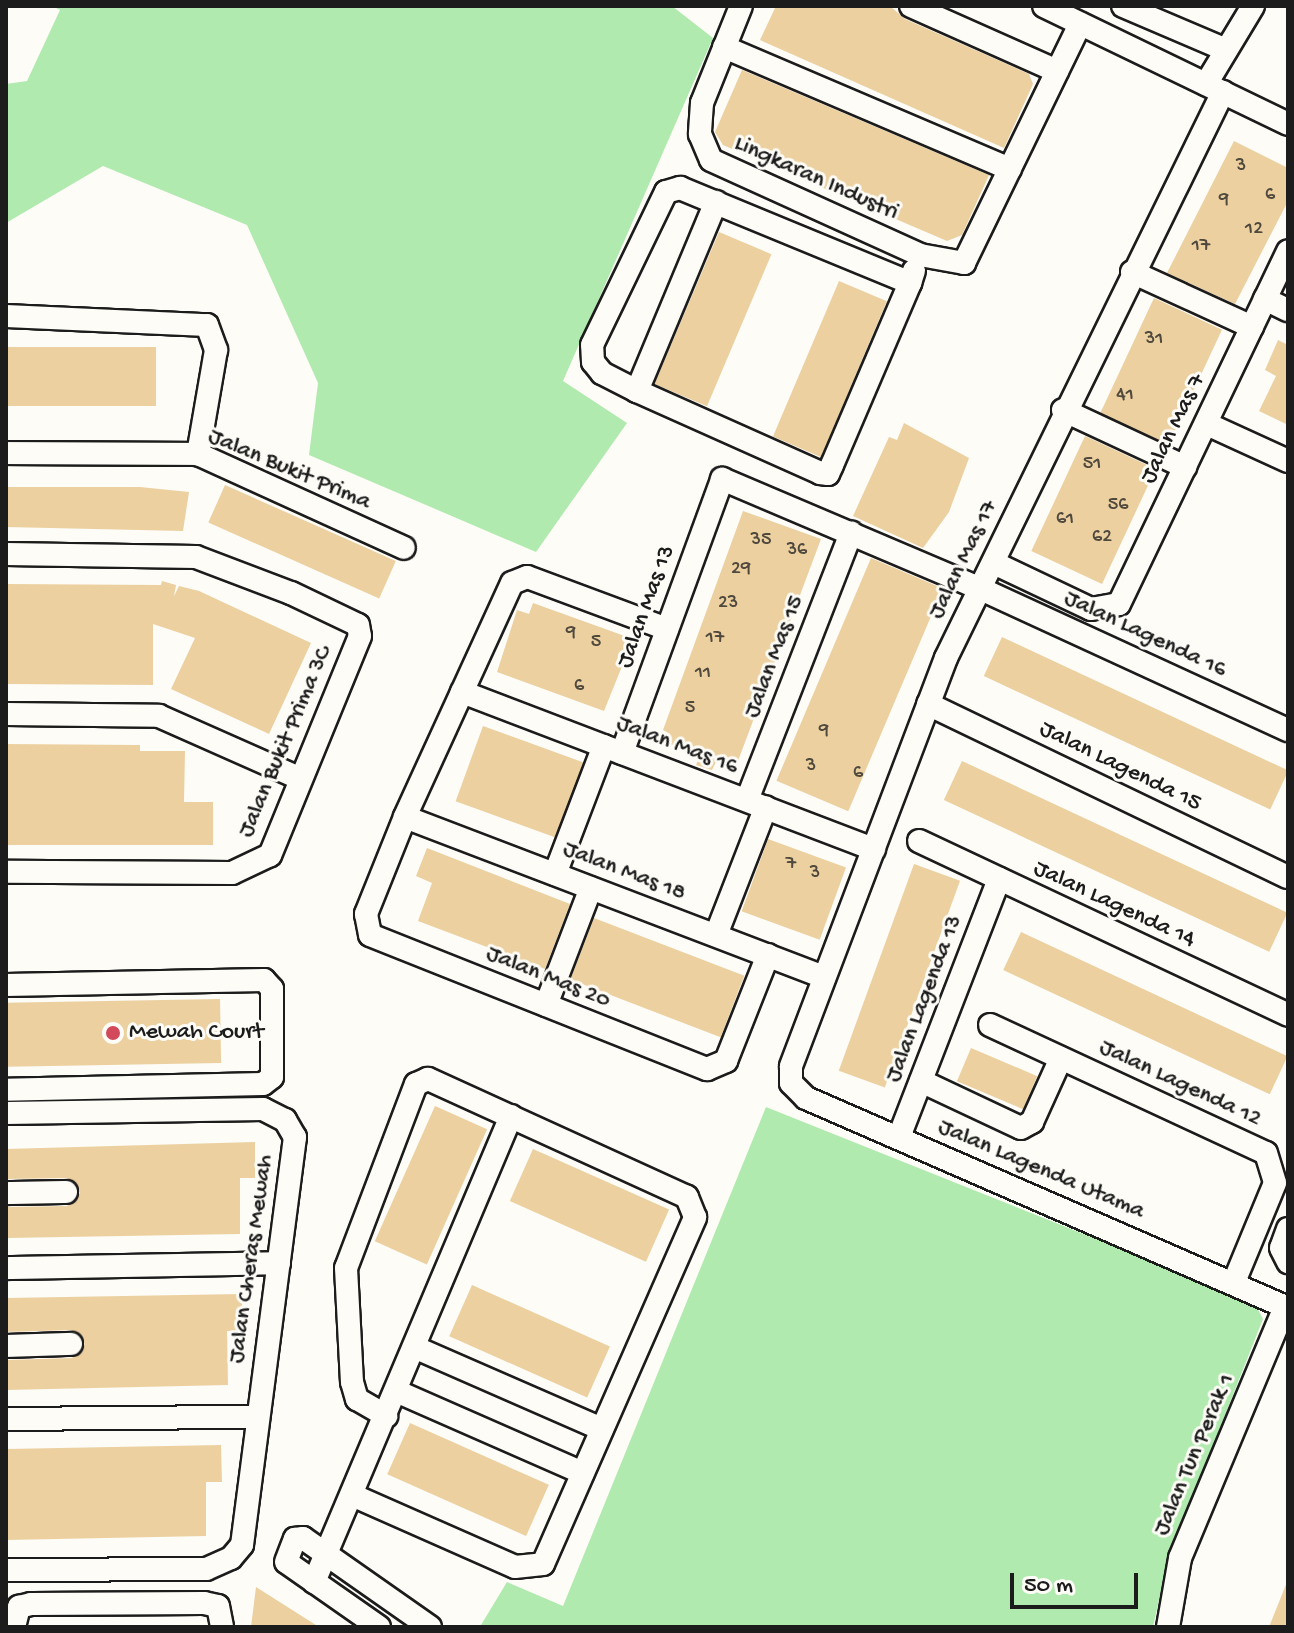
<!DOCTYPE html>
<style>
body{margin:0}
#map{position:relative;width:1294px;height:1633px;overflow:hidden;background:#fdfcf7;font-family:"Gochi Hand",sans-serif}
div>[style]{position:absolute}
.green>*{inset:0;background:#b1eaae}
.building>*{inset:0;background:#ecd0a0;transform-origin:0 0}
.roads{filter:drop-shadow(2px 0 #1c1c1c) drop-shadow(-2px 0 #1c1c1c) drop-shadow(0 2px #1c1c1c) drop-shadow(0 -2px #1c1c1c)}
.minor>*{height:22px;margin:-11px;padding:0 11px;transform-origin:11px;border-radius:11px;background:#fdfcf7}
.dots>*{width:22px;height:22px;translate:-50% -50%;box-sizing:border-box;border:4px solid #fdfcf7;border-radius:50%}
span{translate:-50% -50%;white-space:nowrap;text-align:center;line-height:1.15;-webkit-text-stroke:6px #fdfcf7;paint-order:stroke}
.number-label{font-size:20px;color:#50493d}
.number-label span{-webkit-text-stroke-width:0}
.street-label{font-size:24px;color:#1c1c1c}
.poi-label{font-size:24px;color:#1c1c1c}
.left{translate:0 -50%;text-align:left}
.frame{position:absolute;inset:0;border:8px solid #1c1c1c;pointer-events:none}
.scale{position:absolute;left:1010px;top:1573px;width:128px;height:36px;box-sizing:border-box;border:4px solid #1c1c1c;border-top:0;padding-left:10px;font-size:24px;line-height:28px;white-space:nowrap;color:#1c1c1c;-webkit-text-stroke:6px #fdfcf7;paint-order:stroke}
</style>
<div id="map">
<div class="green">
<i style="clip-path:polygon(52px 6px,672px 6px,713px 38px,563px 381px,627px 423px,536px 552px,309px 455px,318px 383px,247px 225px,103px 166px,6px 223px,6px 84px,27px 81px,60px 10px)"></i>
<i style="clip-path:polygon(766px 1107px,1254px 1302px,1263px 1319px,1168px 1559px,1153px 1627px,481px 1625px,507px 1582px,563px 1606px)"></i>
</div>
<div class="building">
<i style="clip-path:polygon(776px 6px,890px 6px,905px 19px,1029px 74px,1033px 84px,1004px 148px,760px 40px)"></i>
<i style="clip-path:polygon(742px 70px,989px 175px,962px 235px,947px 241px,723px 145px,715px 132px)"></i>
<i style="clip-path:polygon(1234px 141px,1288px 168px,1288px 201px,1235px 304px,1167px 273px)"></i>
<i style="left:719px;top:232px;width:57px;height:165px;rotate:23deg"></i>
<i style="left:839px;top:281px;width:52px;height:169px;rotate:23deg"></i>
<i style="left:1154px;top:298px;width:75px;height:127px;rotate:25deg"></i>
<i style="clip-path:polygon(1278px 340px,1288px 345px,1288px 425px,1259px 411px,1276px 376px,1265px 370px)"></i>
<i style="left:6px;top:347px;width:150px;height:59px"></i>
<i style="clip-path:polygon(904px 423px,969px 458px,949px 512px,923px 548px,853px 516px,889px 437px,897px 440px)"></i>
<i style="left:1085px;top:436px;width:78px;height:127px;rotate:25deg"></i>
<i style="left:225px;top:485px;width:187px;height:41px;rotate:24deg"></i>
<i style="clip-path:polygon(6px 487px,140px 487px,189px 492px,183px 531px,6px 527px)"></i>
<i style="clip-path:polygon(743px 511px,821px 539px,735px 769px,716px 762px,712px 770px,696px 765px,700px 755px,667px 743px,670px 734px,663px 730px)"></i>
<i style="left:871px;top:558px;width:78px;height:242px;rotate:23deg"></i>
<i style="clip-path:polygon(162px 581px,176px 585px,174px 596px,179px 586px,199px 591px,311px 643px,269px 734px,171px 689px,195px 638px,153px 624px,153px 685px,6px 684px,6px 584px,161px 585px)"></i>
<i style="clip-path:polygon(533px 603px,633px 639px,604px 711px,497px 672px,517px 610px,529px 614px)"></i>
<i style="left:1002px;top:637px;width:316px;height:43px;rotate:25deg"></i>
<i style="left:483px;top:726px;width:107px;height:80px;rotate:20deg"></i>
<i style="clip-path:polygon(6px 744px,140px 745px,140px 751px,185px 751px,184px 802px,213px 802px,213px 845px,6px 845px)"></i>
<i style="left:962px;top:761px;width:359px;height:43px;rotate:25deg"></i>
<i style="left:768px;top:839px;width:83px;height:77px;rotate:20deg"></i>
<i style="clip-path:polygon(427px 848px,570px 904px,545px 969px,418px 921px,432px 883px,416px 876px)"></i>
<i style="left:914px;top:864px;width:49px;height:220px;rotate:20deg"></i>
<i style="left:594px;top:918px;width:161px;height:66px;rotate:21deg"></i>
<i style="left:1021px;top:932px;width:294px;height:42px;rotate:25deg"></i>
<i style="left:220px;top:999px;width:64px;height:214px;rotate:89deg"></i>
<i style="left:971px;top:1048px;width:72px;height:36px;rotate:23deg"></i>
<i style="left:435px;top:1106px;width:57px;height:148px;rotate:24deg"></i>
<i style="clip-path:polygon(255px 1142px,255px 1178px,240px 1178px,240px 1234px,6px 1238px,6px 1207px,67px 1206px,80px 1193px,67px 1178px,6px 1179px,6px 1149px)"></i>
<i style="left:533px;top:1149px;width:149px;height:57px;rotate:24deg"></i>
<i style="left:472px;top:1285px;width:151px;height:56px;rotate:24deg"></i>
<i style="clip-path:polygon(242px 1294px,242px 1331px,227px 1331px,228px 1385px,6px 1390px,6px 1360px,72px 1358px,85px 1344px,71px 1330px,6px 1332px,6px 1298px)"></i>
<i style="left:410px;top:1423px;width:152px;height:56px;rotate:24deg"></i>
<i style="clip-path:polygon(221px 1445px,222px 1482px,206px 1482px,206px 1536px,6px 1540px,6px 1449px)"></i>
<i style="clip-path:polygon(1287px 1582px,1288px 1627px,1269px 1627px)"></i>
<i style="clip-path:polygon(256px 1587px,319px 1627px,251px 1627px)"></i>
</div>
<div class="roads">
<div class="minor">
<i style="left:741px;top:6px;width:105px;rotate:111.9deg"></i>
<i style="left:702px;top:103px;width:31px;rotate:94deg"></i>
<i style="left:700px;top:134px;width:28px;rotate:67deg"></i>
<i style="left:711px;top:160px;width:230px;rotate:24.4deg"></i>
<i style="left:920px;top:255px;width:45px;rotate:10.3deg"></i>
<i style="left:964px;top:263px;width:266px;rotate:-64.1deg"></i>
<i style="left:911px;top:6px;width:160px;rotate:24deg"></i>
<i style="left:1044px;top:6px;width:271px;rotate:25.8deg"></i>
<i style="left:1123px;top:6px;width:112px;rotate:23.1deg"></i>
<i style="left:724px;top:47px;width:311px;rotate:23.1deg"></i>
<i style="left:1206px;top:84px;width:91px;rotate:-58.9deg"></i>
<i style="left:1223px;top:92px;width:630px;rotate:116.08deg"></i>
<i style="left:946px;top:658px;width:437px;rotate:110.8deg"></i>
<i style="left:791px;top:1067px;width:16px;rotate:90deg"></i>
<i style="left:791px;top:1083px;width:21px;rotate:45deg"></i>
<i style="left:806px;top:1098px;width:526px;rotate:23.54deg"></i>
<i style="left:716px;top:202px;width:205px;rotate:112.7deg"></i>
<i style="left:637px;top:391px;width:201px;rotate:24.1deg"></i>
<i style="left:820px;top:473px;width:8px;rotate:7deg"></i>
<i style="left:828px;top:474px;width:10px;rotate:-66deg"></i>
<i style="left:832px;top:465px;width:198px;rotate:-66.8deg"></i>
<i style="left:1132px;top:272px;width:132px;rotate:24.6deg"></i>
<i style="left:1265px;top:299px;width:25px;rotate:26deg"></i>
<i style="left:6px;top:316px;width:201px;rotate:2.6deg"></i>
<i style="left:207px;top:325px;width:27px;rotate:70deg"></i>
<i style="left:216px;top:350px;width:106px;rotate:99.8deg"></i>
<i style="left:637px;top:391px;width:39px;rotate:-153deg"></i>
<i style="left:602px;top:373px;width:14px;rotate:-129deg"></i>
<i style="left:593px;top:362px;width:17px;rotate:-93deg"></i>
<i style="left:592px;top:345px;width:170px;rotate:-64.2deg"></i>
<i style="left:666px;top:192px;width:15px;rotate:-16deg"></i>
<i style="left:680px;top:188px;width:249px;rotate:22.4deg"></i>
<i style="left:910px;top:283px;width:13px;rotate:-72deg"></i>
<i style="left:1063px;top:410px;width:135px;rotate:25deg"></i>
<i style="left:1207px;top:424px;width:89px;rotate:24.6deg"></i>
<i style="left:6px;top:453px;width:192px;rotate:0.3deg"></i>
<i style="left:198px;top:454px;width:226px;rotate:24.5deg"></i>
<i style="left:6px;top:554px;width:190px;rotate:0.9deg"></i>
<i style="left:196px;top:557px;width:102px;rotate:20.8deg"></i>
<i style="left:291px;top:593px;width:74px;rotate:25.5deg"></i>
<i style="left:358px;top:625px;width:11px;rotate:80deg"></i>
<i style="left:360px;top:636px;width:237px;rotate:112.3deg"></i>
<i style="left:270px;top:855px;width:42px;rotate:154.7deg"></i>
<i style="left:232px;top:873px;width:226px;rotate:-179.7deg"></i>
<i style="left:994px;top:563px;width:107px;rotate:25.4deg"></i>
<i style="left:1091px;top:609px;width:28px;rotate:-10deg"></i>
<i style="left:1119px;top:604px;width:391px;rotate:-64.4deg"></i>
<i style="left:667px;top:629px;width:149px;rotate:-159.6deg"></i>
<i style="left:527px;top:577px;width:16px;rotate:158deg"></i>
<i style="left:512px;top:583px;width:257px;rotate:114.6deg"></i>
<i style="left:405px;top:817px;width:105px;rotate:111.9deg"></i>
<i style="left:366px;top:914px;width:21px;rotate:79deg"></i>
<i style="left:370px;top:935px;width:363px;rotate:21.7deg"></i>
<i style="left:707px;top:1069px;width:21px;rotate:-23deg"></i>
<i style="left:726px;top:1061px;width:114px;rotate:-68.4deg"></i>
<i style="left:462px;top:692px;width:441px;rotate:20.9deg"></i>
<i style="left:928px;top:704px;width:399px;rotate:25.7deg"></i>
<i style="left:6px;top:714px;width:153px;rotate:0.7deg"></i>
<i style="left:159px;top:716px;width:153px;rotate:23.9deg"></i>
<i style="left:622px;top:753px;width:292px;rotate:-69.9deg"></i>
<i style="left:722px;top:479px;width:279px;rotate:23deg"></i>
<i style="left:979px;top:588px;width:340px;rotate:24.7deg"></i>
<i style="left:747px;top:800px;width:287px;rotate:-68.7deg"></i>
<i style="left:405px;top:817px;width:449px;rotate:20.9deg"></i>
<i style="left:919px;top:841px;width:408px;rotate:25.2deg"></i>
<i style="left:555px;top:874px;width:137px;rotate:-69.1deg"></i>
<i style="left:716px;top:935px;width:137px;rotate:-68.7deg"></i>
<i style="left:6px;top:985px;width:258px;rotate:-1.1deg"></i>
<i style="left:264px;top:980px;width:12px;rotate:48deg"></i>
<i style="left:272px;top:989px;width:88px;rotate:90deg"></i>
<i style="left:272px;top:1077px;width:11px;rotate:142deg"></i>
<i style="left:263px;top:1084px;width:257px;rotate:178.7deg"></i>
<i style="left:546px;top:1005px;width:125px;rotate:-69deg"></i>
<i style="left:990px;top:1025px;width:304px;rotate:24.9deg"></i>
<i style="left:1266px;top:1153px;width:31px;rotate:73deg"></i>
<i style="left:1275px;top:1183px;width:107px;rotate:112.5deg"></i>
<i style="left:921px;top:1081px;width:110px;rotate:25.2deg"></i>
<i style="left:1021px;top:1128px;width:13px;rotate:-29deg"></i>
<i style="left:1032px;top:1122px;width:70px;rotate:-65.6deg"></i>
<i style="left:6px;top:1113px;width:257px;rotate:-0.9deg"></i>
<i style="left:263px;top:1109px;width:25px;rotate:27deg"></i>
<i style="left:285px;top:1120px;width:20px;rotate:60deg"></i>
<i style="left:295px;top:1137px;width:411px;rotate:97.4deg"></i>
<i style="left:242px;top:1545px;width:17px;rotate:130deg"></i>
<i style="left:231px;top:1558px;width:27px;rotate:156deg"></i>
<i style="left:206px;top:1569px;width:200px;rotate:179.7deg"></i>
<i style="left:899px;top:1137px;width:277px;rotate:-68.8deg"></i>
<i style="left:6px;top:1193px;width:60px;rotate:-1deg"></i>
<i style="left:1288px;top:1229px;width:20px;rotate:110deg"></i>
<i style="left:1281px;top:1248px;width:16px;rotate:63deg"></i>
<i style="left:6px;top:1268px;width:273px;rotate:-1deg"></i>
<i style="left:6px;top:1346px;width:65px;rotate:-1.8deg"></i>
<i style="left:414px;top:1347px;width:205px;rotate:23.6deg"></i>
<i style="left:396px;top:1391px;width:204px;rotate:23.7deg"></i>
<i style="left:6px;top:1419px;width:251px;rotate:-0.5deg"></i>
<i style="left:352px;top:1495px;width:178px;rotate:23.8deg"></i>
<i style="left:515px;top:1567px;width:28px;rotate:-6deg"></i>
<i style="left:543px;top:1564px;width:379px;rotate:-66.3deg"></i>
<i style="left:695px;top:1217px;width:22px;rotate:-112deg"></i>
<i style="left:687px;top:1197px;width:285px;rotate:-155.5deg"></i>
<i style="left:428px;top:1079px;width:13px;rotate:157deg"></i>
<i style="left:416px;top:1084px;width:197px;rotate:110.8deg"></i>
<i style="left:346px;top:1268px;width:114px;rotate:87deg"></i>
<i style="left:352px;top:1382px;width:18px;rotate:74deg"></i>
<i style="left:357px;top:1399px;width:34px;rotate:30deg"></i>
<i style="left:314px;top:1582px;width:506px;rotate:-67.08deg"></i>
<i style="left:14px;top:1627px;width:21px;rotate:-76deg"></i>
<i style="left:19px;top:1607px;width:12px;rotate:-14deg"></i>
<i style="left:31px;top:1604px;width:173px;rotate:-0.3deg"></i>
<i style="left:204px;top:1603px;width:14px;rotate:12deg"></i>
<i style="left:218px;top:1606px;width:21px;rotate:79deg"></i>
<i style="left:379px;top:1627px;width:113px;rotate:-145deg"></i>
<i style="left:286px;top:1562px;width:25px;rotate:-69deg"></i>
<i style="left:295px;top:1539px;width:8px;rotate:-7deg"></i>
<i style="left:303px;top:1538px;width:155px;rotate:35deg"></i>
<i style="left:1168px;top:1627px;width:70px;rotate:-80.1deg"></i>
<i style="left:1180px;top:1558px;width:272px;rotate:-67.3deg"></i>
</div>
</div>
<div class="dots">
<i style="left:113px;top:1033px;background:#d1495b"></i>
</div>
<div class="number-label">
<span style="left:1241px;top:166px">3</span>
<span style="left:1270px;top:195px">6</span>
<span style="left:1224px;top:200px">9</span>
<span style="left:1254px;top:229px">12</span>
<span style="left:1201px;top:246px">17</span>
<span style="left:1154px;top:339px">31</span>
<span style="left:1125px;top:395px">41</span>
<span style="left:1092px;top:464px">51</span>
<span style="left:1118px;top:505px">56</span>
<span style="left:1065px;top:519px">61</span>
<span style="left:1102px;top:537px">62</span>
<span style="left:761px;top:540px">35</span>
<span style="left:797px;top:550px">36</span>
<span style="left:741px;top:569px">29</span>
<span style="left:728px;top:603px">23</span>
<span style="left:571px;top:633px">9</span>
<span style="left:715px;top:638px">17</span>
<span style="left:596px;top:642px">5</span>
<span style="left:703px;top:673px">11</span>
<span style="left:579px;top:686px">6</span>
<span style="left:690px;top:708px">5</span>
<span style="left:824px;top:731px">9</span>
<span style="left:811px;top:766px">3</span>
<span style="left:858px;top:773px">6</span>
<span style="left:791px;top:864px">7</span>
<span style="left:815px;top:873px">3</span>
</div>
<div class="street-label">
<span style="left:816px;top:179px;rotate:24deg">Lingkaran Industri</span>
<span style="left:1174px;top:429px;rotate:-64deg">Jalan Mas 7</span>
<span style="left:289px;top:470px;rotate:23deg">Jalan Bukit Prima</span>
<span style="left:964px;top:560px;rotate:-64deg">Jalan Mas 17</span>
<span style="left:647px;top:607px;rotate:-70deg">Jalan Mas 13</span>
<span style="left:1145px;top:635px;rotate:25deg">Jalan Lagenda 16</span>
<span style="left:775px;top:657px;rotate:-69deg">Jalan Mas 15</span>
<span style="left:286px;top:742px;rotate:-67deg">Jalan Bukit Prima 3C</span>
<span style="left:677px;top:746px;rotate:21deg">Jalan Mas 16</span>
<span style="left:1120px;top:767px;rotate:26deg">Jalan Lagenda 15</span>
<span style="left:624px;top:872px;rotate:21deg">Jalan Mas 18</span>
<span style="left:1114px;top:905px;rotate:25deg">Jalan Lagenda 14</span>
<span style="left:548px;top:978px;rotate:22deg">Jalan Mas 20</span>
<span style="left:925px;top:999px;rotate:-69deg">Jalan Lagenda 13</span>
<span style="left:1180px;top:1084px;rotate:25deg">Jalan Lagenda 12</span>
<span style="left:1041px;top:1170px;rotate:23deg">Jalan Lagenda Utama</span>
<span style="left:252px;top:1259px;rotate:-82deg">Jalan Cheras Mewah</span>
<span style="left:1195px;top:1455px;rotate:-67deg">Jalan Tun Perak 1</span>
</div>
<div class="poi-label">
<span class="left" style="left:129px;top:1033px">Mewah Court</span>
</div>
<div class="frame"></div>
<div class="scale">50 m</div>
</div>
